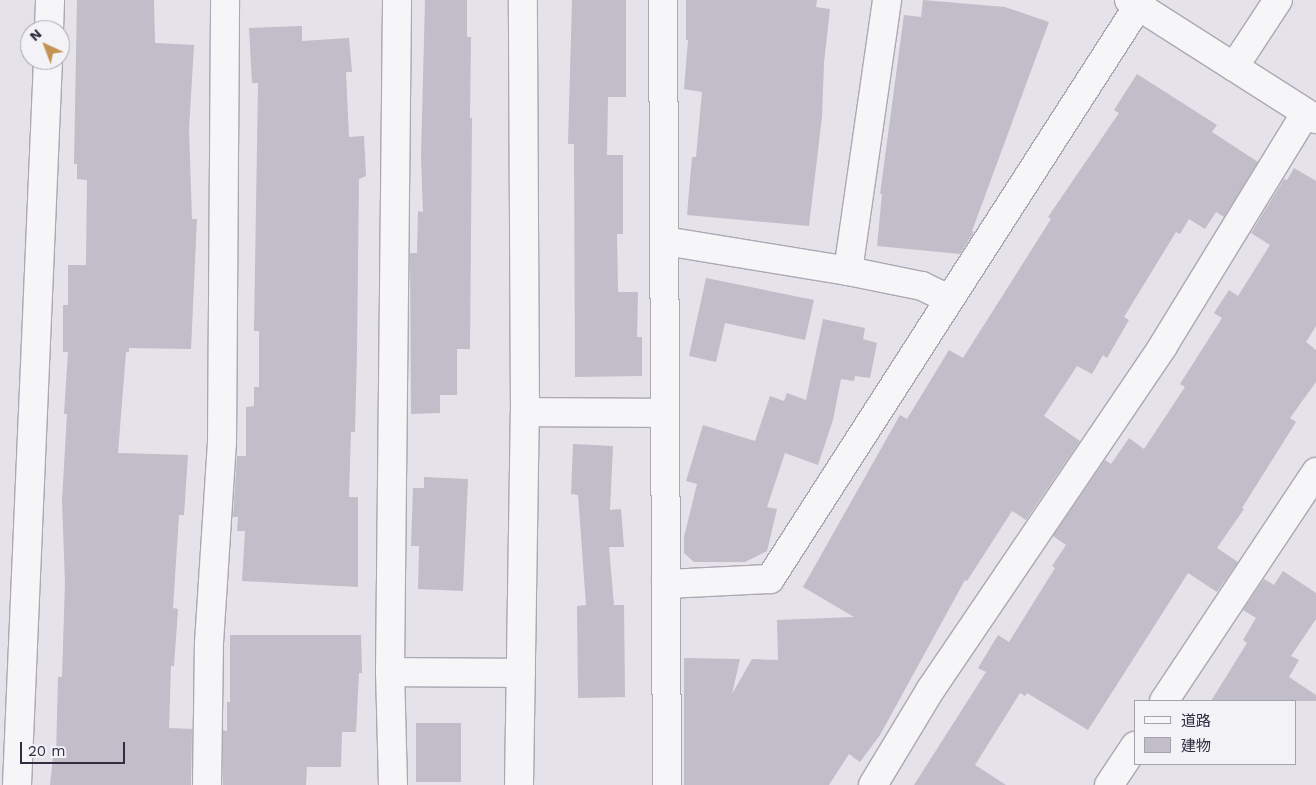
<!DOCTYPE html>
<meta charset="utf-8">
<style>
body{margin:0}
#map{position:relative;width:1316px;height:785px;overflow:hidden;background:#e5e2e9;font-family:"Work Sans","Noto Sans JP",sans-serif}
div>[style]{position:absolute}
.building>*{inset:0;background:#c1bdc9;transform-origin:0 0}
.roads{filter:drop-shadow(1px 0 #aca8b3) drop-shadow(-1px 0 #aca8b3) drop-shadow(0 1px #aca8b3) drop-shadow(0 -1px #aca8b3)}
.minor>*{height:28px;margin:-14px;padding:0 14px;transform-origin:14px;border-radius:14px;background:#f6f5f8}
.tertiary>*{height:28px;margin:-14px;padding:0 14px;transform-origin:14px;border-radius:14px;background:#f6f5f8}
span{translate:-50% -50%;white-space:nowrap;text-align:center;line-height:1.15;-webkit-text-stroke:5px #f3f2f7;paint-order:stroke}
.legend{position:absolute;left:1134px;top:700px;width:162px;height:65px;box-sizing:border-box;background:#f3f2f7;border:1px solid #a6a3ae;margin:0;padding:6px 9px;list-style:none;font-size:15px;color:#332c40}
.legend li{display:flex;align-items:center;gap:10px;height:25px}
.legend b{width:25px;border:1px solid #a6a3ae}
.north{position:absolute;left:20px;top:20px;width:50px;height:50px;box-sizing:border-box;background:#f3f2f7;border:1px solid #a6a3ae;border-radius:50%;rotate:317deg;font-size:14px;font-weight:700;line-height:20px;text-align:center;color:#332c40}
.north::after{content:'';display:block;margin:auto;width:18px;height:22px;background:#c39352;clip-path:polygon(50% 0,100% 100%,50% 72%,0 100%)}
.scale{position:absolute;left:20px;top:742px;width:105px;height:22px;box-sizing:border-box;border:2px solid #332c40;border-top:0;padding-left:6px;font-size:15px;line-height:18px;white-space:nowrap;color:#332c40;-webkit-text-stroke:4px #f3f2f7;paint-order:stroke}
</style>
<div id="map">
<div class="building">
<i style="clip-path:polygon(77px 0,154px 0,155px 43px,194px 45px,189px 129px,192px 219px,197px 219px,191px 349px,129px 348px,129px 352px,126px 352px,118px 453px,188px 455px,184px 515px,179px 515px,173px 608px,178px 609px,174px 666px,171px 666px,169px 728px,192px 729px,191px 785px,50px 785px,53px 757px,56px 757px,58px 677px,62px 677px,65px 582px,62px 501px,67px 414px,64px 414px,68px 352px,63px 352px,63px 305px,68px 305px,68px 265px,86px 265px,87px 180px,77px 179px,77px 164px,74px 164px)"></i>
<i style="clip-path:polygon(425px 0,467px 0,467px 37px,471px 37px,470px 118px,472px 118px,470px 349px,457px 349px,457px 395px,440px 395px,440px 413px,411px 414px,410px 253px,417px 253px,418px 211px,423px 212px,421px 158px)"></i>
<i style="clip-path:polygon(572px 0,626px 0,626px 97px,608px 97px,607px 155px,623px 155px,623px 234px,617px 234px,618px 292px,638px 292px,637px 337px,642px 337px,642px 376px,575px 377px,574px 144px,568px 144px)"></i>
<i style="clip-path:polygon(686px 0,817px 0,816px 7px,830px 9px,824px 63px,822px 117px,809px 226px,687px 215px,692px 157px,696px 157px,702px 92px,684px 89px,688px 40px,686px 40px)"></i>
<i style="clip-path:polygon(923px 0,1005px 7px,1049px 22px,972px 231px,974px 232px,960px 254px,877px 246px,882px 194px,880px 194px,904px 15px,921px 17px)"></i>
<i style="clip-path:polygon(302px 26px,302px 41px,349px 38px,352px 72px,346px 72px,349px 137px,364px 136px,366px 176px,359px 179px,357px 351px,355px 432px,351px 432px,349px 497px,358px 497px,358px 587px,242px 581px,245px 531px,237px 531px,238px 517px,233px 517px,237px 456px,246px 456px,246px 407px,254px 406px,254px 387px,259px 387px,259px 331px,254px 331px,258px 83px,252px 83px,249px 28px)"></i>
<i style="clip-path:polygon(1137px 74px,1217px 125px,1212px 132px,1258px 162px,1224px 217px,1216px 212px,1205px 229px,1189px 219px,1180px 234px,1176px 232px,1124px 317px,1129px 320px,1107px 358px,1103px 355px,1092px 374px,1077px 366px,1044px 416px,1080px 441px,1026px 520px,1012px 511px,967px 581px,965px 580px,880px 735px,860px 762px,849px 754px,829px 785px,684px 785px,684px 658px,740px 659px,732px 694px,752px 659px,778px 660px,777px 620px,854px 617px,803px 587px,900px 415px,907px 419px,949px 350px,963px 358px,1051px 219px,1048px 217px,1119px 113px,1114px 110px)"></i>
<i style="clip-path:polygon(1294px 168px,1316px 181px,1316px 326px,1306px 342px,1316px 350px,1316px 382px,1290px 418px,1296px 422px,1242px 508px,1244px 509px,1217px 548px,1238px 562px,1217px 592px,1188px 573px,1088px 730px,1027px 693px,1025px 696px,1020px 693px,975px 765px,1006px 785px,914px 785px,986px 672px,978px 668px,998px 635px,1009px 642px,1055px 568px,1052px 566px,1066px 545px,1053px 536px,1105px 460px,1111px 464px,1129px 438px,1144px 449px,1185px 387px,1180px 384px,1222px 318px,1214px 313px,1229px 290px,1238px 296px,1270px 245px,1251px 233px,1284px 179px,1287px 180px)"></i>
<i style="clip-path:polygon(706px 278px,814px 300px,805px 340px,725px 323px,716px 362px,689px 356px)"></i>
<i style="clip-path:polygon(823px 319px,865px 328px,863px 339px,877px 343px,870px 378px,855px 376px,854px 381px,841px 379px,833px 420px,818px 465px,785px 453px,767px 507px,777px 509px,767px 551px,745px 562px,694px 562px,684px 553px,684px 537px,697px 484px,686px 481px,703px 425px,755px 441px,770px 396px,784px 401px,787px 393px,806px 400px)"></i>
<i style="clip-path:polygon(573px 444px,613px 446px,610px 510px,621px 509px,624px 547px,609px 547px,614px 605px,624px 605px,625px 697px,578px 698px,577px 606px,586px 605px,578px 495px,571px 494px)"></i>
<i style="clip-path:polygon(424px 477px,468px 479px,463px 591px,418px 589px,419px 546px,411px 546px,413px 488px,424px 488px)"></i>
<i style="clip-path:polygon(1283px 571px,1316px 593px,1316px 619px,1291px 656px,1299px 660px,1289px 677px,1316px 695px,1316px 701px,1211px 701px,1247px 643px,1243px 640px,1256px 618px,1243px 610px,1264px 579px,1274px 585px)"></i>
<i style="clip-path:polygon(230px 635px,361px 635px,362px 673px,359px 673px,356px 732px,342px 732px,341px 767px,307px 767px,306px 785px,223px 785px,223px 730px,227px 731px,227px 702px,230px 702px)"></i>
<i style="left:416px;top:723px;width:45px;height:59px"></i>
</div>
<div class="roads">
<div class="minor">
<i style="left:663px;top:0;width:785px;rotate:89.71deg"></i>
<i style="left:1129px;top:0;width:222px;rotate:32.5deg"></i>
<i style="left:49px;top:30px;width:30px;rotate:-88deg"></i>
<i style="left:1234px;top:67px;width:80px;rotate:-56.7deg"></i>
<i style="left:665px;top:241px;width:185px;rotate:9.3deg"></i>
<i style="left:848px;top:271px;width:76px;rotate:11.5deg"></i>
<i style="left:922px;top:286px;width:30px;rotate:26deg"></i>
<i style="left:848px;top:271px;width:274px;rotate:-81.8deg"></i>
<i style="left:525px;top:412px;width:139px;rotate:0.4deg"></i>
<i style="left:666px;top:584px;width:104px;rotate:-2.8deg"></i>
<i style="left:770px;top:579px;width:688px;rotate:-57.28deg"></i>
<i style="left:390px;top:672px;width:131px;rotate:0.4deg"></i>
<i style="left:1164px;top:701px;width:275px;rotate:-56.4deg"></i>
<i style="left:17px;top:785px;width:726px;rotate:-87.55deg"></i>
<i style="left:207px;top:785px;width:142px;rotate:-89.2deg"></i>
<i style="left:209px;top:643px;width:200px;rotate:-86.3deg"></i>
<i style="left:222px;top:443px;width:443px;rotate:-89.6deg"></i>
<i style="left:393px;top:785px;width:113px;rotate:-91.5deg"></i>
<i style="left:390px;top:672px;width:672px;rotate:-89.4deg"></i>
<i style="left:873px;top:785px;width:112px;rotate:-58.9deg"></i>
<i style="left:931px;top:689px;width:414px;rotate:-55.9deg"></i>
<i style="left:1163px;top:346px;width:273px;rotate:-58.5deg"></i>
<i style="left:1109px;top:785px;width:47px;rotate:-56.3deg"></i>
</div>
<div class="tertiary">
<i style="left:519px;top:785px;width:373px;rotate:-89.1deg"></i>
<i style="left:525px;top:412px;width:412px;rotate:-90.3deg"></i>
</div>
</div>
<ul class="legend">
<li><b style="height:6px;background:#f6f5f8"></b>道路</li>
<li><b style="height:14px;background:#c1bdc9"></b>建物</li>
</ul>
<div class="north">N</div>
<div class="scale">20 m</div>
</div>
